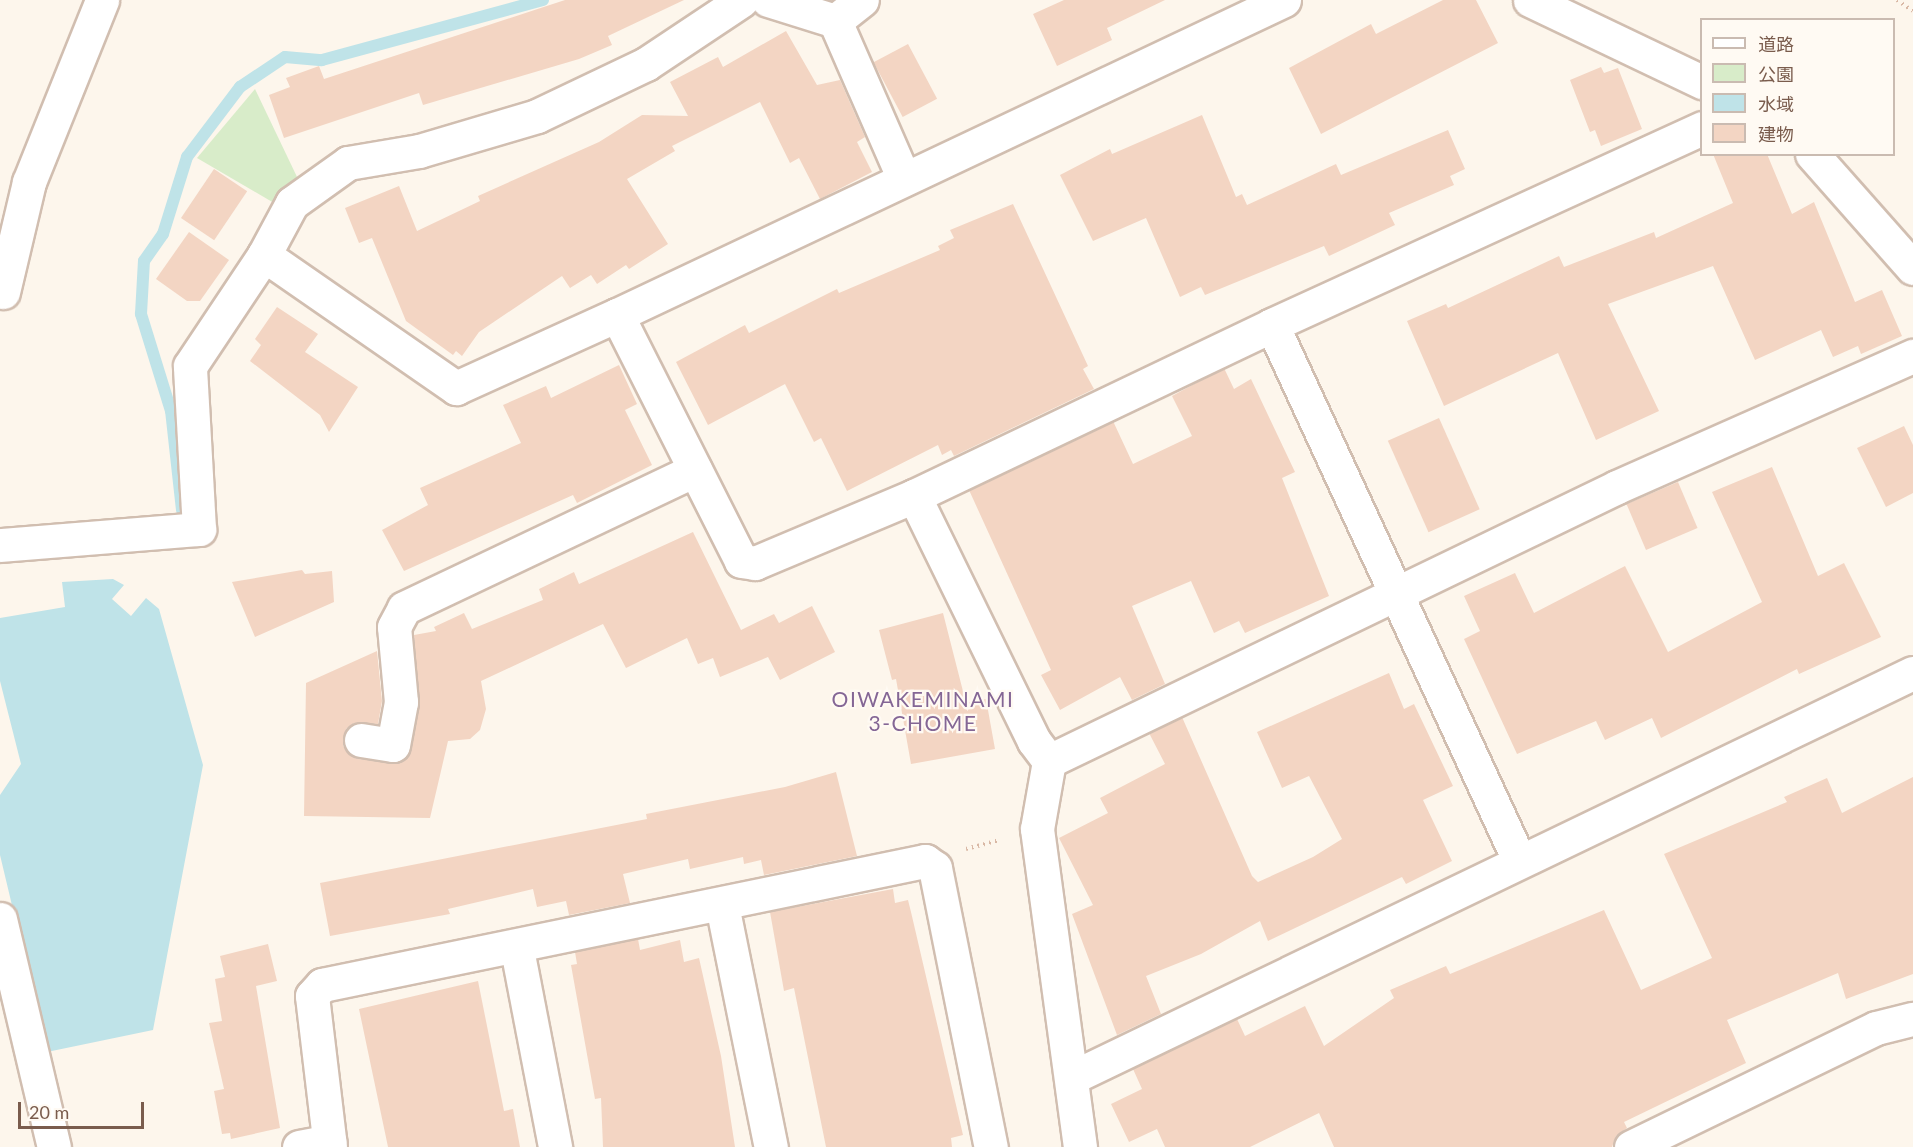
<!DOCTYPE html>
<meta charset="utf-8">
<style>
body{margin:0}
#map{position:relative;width:1913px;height:1147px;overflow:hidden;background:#fdf6ec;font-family:Lato,"Noto Sans JP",sans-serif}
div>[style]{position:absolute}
.green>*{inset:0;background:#d8ecc9}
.water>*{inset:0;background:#bfe3e8}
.stream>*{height:12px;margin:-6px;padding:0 6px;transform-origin:6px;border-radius:6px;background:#bfe3e8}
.building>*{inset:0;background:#f3d5c3;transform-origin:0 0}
.path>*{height:4px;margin-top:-2px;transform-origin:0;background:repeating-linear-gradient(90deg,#d9b8a5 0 1.5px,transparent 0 6px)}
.roads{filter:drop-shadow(2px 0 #d1beb0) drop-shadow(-2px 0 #d1beb0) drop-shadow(0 2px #d1beb0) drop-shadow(0 -2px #d1beb0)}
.minor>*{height:33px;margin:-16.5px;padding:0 16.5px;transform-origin:16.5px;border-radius:16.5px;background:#fff}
span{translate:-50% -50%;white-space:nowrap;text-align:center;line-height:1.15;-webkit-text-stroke:4.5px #fffaf3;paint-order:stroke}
.neighbourhood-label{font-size:21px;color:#846695;letter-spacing:1.5px}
.legend{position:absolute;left:1700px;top:18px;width:195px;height:138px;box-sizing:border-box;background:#fffaf3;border:2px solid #cabbb1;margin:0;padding:8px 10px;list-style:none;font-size:18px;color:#7a5c4d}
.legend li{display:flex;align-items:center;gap:12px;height:30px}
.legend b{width:30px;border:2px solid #cabbb1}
.scale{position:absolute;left:18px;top:1102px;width:126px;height:27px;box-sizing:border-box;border:3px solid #7a5c4d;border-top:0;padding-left:8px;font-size:18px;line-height:21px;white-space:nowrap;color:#7a5c4d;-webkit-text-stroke:4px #fffaf3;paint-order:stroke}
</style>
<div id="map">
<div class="green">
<i style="clip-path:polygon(255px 89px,298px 179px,274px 203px,197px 158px)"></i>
</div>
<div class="water">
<i style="clip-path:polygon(113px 579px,124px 585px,112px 599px,131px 616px,146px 598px,159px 609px,203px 765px,153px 1030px,47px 1052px,0 855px,0 795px,21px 764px,0 681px,0 618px,65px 607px,62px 582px)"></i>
</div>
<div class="stream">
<i style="left:182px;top:510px;width:100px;rotate:-96.3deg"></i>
<i style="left:171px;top:411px;width:102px;rotate:-107.2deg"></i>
<i style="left:141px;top:314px;width:53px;rotate:-86.8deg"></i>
<i style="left:144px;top:261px;width:33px;rotate:-55deg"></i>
<i style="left:163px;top:234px;width:81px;rotate:-72.7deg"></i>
<i style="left:187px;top:157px;width:88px;rotate:-52.9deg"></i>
<i style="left:240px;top:87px;width:54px;rotate:-33.7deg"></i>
<i style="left:285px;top:57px;width:37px;rotate:5deg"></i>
<i style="left:322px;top:60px;width:229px;rotate:-15.2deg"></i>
</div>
<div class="building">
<i style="clip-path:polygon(565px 0,684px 0,608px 36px,612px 45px,579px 59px,423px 105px,419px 93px,284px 138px,269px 95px,290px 87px,286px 78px,319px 66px,324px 79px)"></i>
<i style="clip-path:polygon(1064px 0,1165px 0,1107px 28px,1112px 40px,1057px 66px,1033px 14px)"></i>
<i style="clip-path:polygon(1443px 0,1476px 0,1498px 43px,1321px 134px,1289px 68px,1371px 24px,1376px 34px)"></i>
<i style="clip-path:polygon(786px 31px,817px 85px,840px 80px,865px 137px,857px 142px,872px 172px,820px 199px,799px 158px,790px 163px,760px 102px,672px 146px,675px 151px,627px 179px,668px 244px,629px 269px,626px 265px,597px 284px,591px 275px,570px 288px,562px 276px,479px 332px,462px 356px,456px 351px,453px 355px,406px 321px,372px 238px,359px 243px,345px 208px,399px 186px,417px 231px,480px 201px,478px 196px,599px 142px,642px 115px,688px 116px,670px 82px,718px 57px,723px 67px)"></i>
<i style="left:908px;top:44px;width:62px;height:39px;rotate:62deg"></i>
<i style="clip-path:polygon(1601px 67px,1604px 73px,1618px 68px,1642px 129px,1601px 146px,1595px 130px,1590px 132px,1570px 80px)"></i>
<i style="clip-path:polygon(1202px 115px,1236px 197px,1242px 194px,1247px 205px,1336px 164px,1341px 175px,1448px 130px,1465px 169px,1450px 176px,1454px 185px,1389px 213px,1395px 225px,1329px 256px,1324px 246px,1205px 295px,1201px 287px,1180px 297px,1146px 218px,1093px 241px,1060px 175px,1110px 149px,1112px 154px)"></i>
<i style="clip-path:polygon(1713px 154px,1767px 154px,1792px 214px,1814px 202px,1855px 302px,1882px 290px,1902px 336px,1861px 354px,1858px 346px,1833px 357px,1821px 330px,1755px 360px,1713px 266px,1608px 304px,1659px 411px,1596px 440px,1558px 353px,1444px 406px,1407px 321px,1446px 304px,1448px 308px,1559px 256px,1564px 267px,1654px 232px,1656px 238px,1733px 203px)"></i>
<i style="left:214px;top:169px;width:40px;height:59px;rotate:34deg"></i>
<i style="clip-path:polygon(1013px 204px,1088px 366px,1083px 369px,1094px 389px,954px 456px,951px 450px,942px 455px,938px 445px,847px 491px,821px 438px,814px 442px,785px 384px,708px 425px,676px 362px,745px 325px,749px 333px,837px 289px,839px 293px,940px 250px,938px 246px,954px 238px,950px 230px)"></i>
<i style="clip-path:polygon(189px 232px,229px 260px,200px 301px,187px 301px,156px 279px)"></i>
<i style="clip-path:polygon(277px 307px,318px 334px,305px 352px,358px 387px,329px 432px,320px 415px,250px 361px,261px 345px,255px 339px)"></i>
<i style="clip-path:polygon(619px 365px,637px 404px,625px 410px,652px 465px,577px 503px,573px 495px,404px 571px,382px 530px,428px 505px,420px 488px,521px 443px,503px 405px,546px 386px,551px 398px)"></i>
<i style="clip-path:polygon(1224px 368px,1234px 389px,1251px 379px,1295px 472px,1282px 478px,1329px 596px,1245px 633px,1239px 621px,1214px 633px,1191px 581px,1132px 606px,1165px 684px,1132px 700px,1120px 677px,1060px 710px,1041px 675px,1051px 670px,969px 490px,1113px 421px,1133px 464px,1192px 436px,1172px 396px)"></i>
<i style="left:1439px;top:418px;width:100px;height:56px;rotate:66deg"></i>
<i style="clip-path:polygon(1904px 426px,1913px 445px,1913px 493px,1886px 507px,1857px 448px)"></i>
<i style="clip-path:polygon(1772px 467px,1818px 576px,1844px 563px,1881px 637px,1799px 674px,1797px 669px,1661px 738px,1652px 718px,1605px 740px,1596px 721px,1517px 754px,1464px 639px,1480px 631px,1464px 596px,1515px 573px,1534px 613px,1625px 566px,1668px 652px,1762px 602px,1712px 492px)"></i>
<i style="left:1678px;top:482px;width:50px;height:56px;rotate:67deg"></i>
<i style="clip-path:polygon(693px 532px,741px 630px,774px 614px,779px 623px,812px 606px,835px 652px,780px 680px,768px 657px,720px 677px,713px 658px,698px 664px,687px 638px,626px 668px,603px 624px,481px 681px,486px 709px,480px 730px,470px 739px,448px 741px,430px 818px,304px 816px,306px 683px,377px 651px,382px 701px,378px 724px,354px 723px,346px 729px,343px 746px,358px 759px,400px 762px,411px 749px,419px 705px,414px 635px,436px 631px,434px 627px,464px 613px,472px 629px,543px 600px,539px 589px,574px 572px,579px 584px)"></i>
<i style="clip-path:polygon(302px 570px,305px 574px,332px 571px,334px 602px,255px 637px,232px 582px)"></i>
<i style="clip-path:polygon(943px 613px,966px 703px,986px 699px,995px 749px,911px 764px,896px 679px,892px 680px,879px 630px)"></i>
<i style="clip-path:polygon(1389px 673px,1404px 709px,1414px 704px,1453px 786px,1423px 800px,1452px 861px,1406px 884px,1402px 877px,1268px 941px,1260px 921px,1201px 954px,1146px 976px,1161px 1014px,1117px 1035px,1072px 914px,1093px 905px,1059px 838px,1108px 813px,1100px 798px,1165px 764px,1149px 733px,1182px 717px,1252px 876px,1258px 882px,1313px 857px,1342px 839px,1309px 776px,1282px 788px,1257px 732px)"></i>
<i style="clip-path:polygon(836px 772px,857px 856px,764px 875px,761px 860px,744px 864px,743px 857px,690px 869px,688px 859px,623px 874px,630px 903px,569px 915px,566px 901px,537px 907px,533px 889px,448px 909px,450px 914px,330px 936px,320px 883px,647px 819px,646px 814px,785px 787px)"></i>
<i style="clip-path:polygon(1913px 777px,1913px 974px,1846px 999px,1838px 973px,1727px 1020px,1746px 1063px,1624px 1122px,1627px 1128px,1616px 1136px,1612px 1147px,1334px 1147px,1319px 1113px,1250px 1147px,1165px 1147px,1157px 1129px,1129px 1142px,1111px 1104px,1142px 1089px,1133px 1069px,1237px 1019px,1245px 1036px,1305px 1006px,1324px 1046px,1394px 998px,1390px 990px,1446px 966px,1450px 974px,1604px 910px,1641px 990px,1712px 958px,1664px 854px,1787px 802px,1784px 797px,1827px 778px,1842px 813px)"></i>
<i style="clip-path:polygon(893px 889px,895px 903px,908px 900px,911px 912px,963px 1135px,951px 1138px,952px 1147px,826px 1147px,794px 988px,784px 991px,770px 912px)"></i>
<i style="clip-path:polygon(638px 939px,640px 950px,680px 940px,684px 962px,699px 958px,721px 1056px,735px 1147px,603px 1147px,601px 1098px,595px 1099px,571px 965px,577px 964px,575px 952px)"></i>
<i style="clip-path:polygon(268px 944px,277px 981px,256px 986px,280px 1128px,231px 1139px,230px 1133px,222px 1134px,214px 1091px,224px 1089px,209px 1023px,222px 1021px,215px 979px,225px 977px,220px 956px)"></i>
<i style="clip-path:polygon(478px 981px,504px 1111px,513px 1109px,520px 1147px,388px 1147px,359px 1009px)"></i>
</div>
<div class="path">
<i style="left:1897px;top:0;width:19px;rotate:35deg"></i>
<i style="left:966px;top:849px;width:34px;rotate:-15deg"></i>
</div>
<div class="roads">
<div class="minor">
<i style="left:768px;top:0;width:70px;rotate:17.4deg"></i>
<i style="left:835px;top:21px;width:172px;rotate:66.4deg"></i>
<i style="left:1284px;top:0;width:738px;rotate:154.72deg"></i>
<i style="left:617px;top:315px;width:275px;rotate:63.2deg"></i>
<i style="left:741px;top:561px;width:14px;rotate:8deg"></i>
<i style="left:755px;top:563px;width:173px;rotate:-22.8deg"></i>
<i style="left:914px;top:496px;width:397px;rotate:-25.5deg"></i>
<i style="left:1272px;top:325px;width:473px;rotate:-24.6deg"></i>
<i style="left:1530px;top:0;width:191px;rotate:25.5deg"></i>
<i style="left:835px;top:21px;width:34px;rotate:-38deg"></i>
<i style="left:1812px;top:154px;width:152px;rotate:48.5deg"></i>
<i style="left:264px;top:255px;width:234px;rotate:34.7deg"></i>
<i style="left:456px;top:388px;width:177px;rotate:-24.4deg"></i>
<i style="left:3px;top:292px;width:113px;rotate:-76.7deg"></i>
<i style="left:29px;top:182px;width:196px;rotate:-68.1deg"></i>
<i style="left:1272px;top:325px;width:589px;rotate:65.22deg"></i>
<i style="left:914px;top:496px;width:273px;rotate:63.9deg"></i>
<i style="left:1034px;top:741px;width:25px;rotate:53deg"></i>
<i style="left:1049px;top:761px;width:69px;rotate:100deg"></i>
<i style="left:1037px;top:829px;width:321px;rotate:82.3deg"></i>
<i style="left:0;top:545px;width:200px;rotate:-4.6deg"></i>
<i style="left:199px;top:529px;width:163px;rotate:-93.2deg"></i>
<i style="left:190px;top:366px;width:133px;rotate:-56.3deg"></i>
<i style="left:264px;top:255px;width:59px;rotate:-61.7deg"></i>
<i style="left:292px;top:203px;width:69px;rotate:-35.5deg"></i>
<i style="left:348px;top:163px;width:72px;rotate:-9.6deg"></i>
<i style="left:419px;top:151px;width:123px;rotate:-16.5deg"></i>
<i style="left:537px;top:116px;width:121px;rotate:-25.5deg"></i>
<i style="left:646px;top:64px;width:115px;rotate:-33.7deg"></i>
<i style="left:361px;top:740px;width:32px;rotate:9deg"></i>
<i style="left:393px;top:745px;width:44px;rotate:-79.5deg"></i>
<i style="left:401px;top:702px;width:75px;rotate:-95.3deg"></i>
<i style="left:394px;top:627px;width:21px;rotate:-62deg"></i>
<i style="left:404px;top:608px;width:322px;rotate:-25.4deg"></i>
<i style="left:1049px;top:761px;width:631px;rotate:-25.75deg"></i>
<i style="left:1617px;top:487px;width:324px;rotate:-23.9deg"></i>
<i style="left:722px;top:905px;width:247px;rotate:78.6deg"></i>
<i style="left:0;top:919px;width:234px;rotate:76.7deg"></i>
<i style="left:517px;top:949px;width:202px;rotate:79.1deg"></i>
<i style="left:1073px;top:1077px;width:932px;rotate:-25.69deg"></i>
<i style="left:299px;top:1147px;width:31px;rotate:-11deg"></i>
<i style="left:330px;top:1147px;width:152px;rotate:-96.8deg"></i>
<i style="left:312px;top:996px;width:15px;rotate:-48deg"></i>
<i style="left:322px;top:985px;width:616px;rotate:-11.62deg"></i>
<i style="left:925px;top:861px;width:12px;rotate:35deg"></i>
<i style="left:935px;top:868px;width:285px;rotate:78.7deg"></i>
<i style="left:1631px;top:1147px;width:272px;rotate:-25.9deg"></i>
<i style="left:1876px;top:1028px;width:38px;rotate:-14deg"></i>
</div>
</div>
<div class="neighbourhood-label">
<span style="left:923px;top:711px">OIWAKEMINAMI<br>3-CHOME</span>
</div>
<ul class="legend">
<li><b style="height:8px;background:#fff"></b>道路</li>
<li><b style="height:16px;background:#d8ecc9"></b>公園</li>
<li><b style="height:16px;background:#bfe3e8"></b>水域</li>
<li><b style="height:16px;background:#f3d5c3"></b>建物</li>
</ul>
<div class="scale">20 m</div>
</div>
